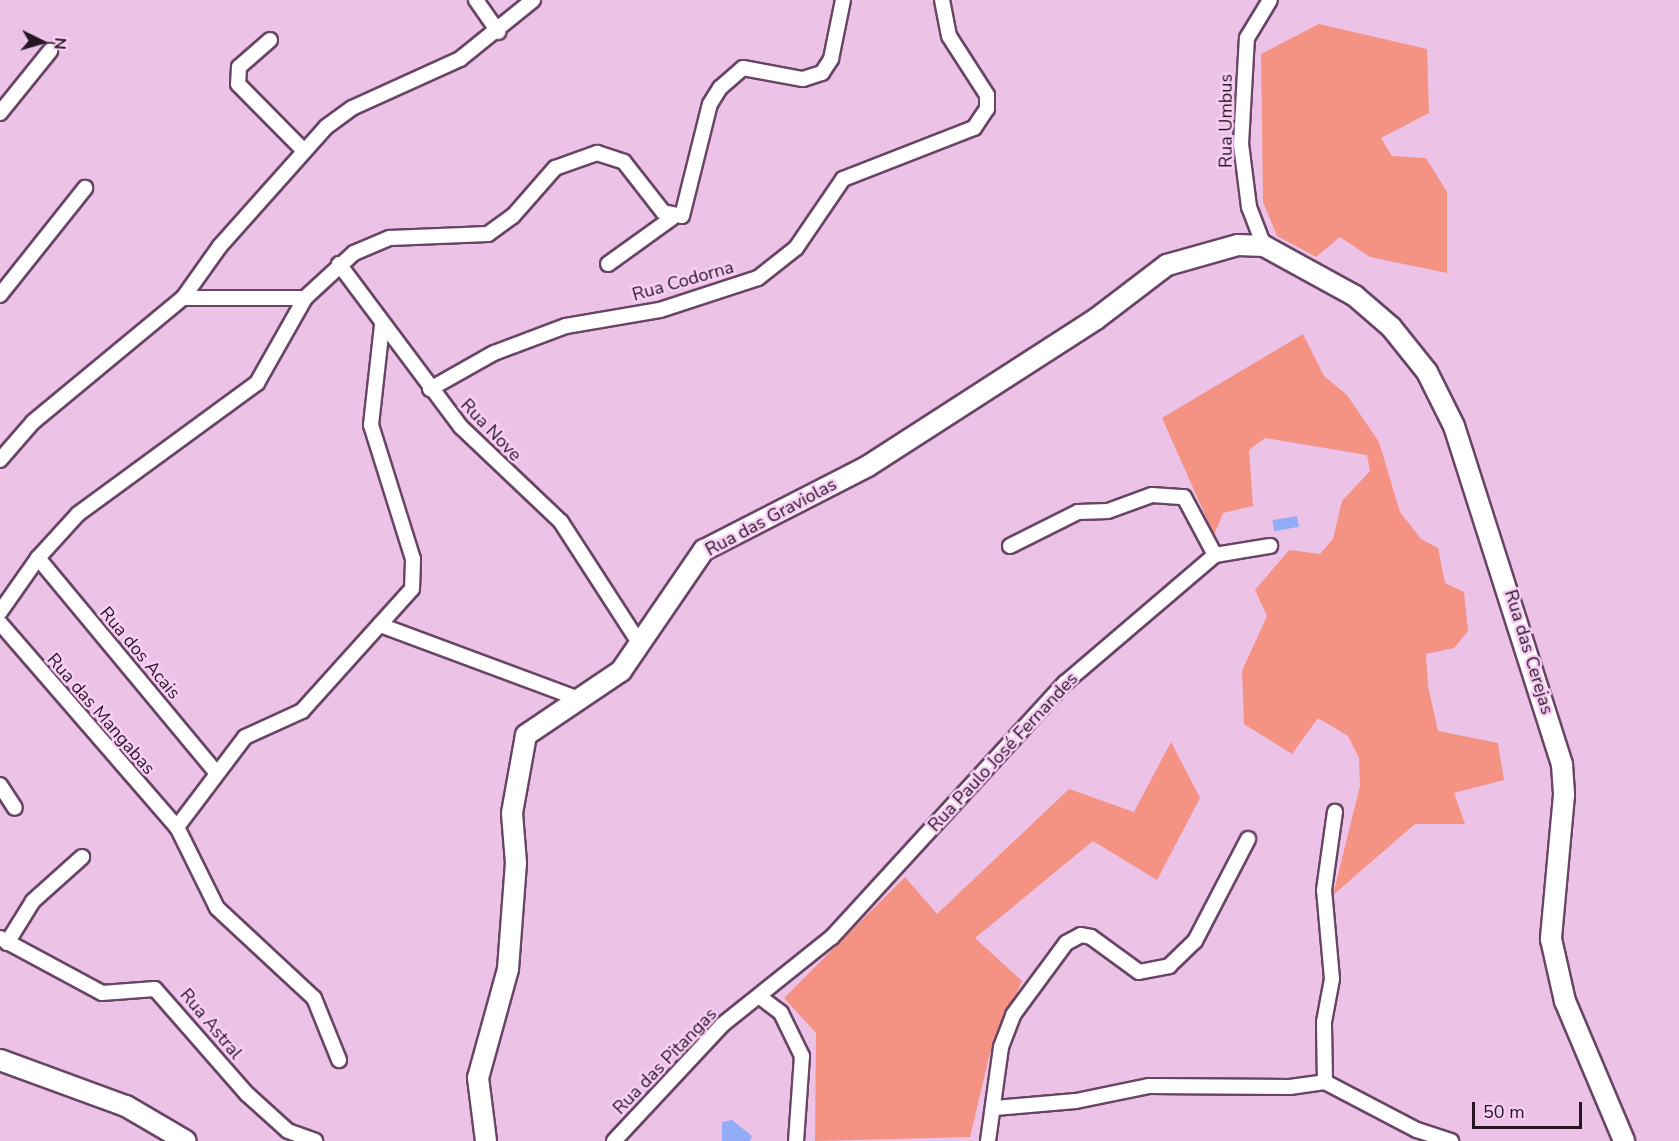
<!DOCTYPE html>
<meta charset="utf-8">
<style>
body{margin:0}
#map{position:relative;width:1679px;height:1141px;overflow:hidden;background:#ecc2e7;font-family:"Nunito Sans",sans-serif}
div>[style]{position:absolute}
.green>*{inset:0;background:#f49383}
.water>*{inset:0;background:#93acf7;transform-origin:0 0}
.roads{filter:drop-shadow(2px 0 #694565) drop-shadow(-2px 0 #694565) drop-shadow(0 2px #694565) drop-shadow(0 -2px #694565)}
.street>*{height:14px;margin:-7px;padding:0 7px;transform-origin:7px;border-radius:7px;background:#fff}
.secondary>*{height:20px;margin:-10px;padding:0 10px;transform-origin:10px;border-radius:10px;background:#fff}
span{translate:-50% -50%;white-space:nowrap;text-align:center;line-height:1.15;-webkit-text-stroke:5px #f9cef4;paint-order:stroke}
.street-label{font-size:18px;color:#251624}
.north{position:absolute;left:12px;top:12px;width:60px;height:60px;-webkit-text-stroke:4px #f9cef4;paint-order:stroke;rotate:95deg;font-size:16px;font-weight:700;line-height:24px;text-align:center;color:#251624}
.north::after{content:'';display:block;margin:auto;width:21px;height:27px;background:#251624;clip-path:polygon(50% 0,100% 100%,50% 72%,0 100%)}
.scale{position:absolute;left:1472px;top:1102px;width:110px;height:27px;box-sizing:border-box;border:3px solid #251624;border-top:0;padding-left:8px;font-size:18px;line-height:21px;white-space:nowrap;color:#251624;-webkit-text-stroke:4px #f9cef4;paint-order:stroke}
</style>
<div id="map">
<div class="green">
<i style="clip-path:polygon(1319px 24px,1427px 49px,1429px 113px,1381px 138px,1392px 156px,1426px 158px,1447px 192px,1447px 273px,1370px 257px,1340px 237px,1316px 257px,1277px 236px,1263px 202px,1261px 54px)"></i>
<i style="clip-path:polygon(1303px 334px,1324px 376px,1347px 395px,1379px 442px,1400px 512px,1421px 539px,1438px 548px,1445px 583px,1464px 592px,1468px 631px,1454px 648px,1426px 654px,1428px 686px,1438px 731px,1498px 743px,1504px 780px,1454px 793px,1465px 824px,1415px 824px,1333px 895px,1360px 786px,1359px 758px,1348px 736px,1318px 718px,1292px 754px,1244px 724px,1242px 671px,1267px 616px,1255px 590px,1289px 550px,1320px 554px,1333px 539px,1342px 501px,1370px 471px,1367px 455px,1265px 438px,1249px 450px,1253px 506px,1223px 513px,1214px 535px,1162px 418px)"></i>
<i style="clip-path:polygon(1171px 742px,1200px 798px,1157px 880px,1093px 841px,975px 938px,1022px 981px,990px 1053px,970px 1137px,815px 1141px,816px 1033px,784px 998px,905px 877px,937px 914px,1069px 789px,1134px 812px)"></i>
</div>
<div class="water">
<i style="left:1297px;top:516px;width:11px;height:25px;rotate:80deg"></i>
<i style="clip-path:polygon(732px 1120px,752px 1136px,750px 1141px,722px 1141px,722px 1122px)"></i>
</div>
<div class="roads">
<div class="street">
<i style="left:476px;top:0;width:39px;rotate:55deg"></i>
<i style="left:270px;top:40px;width:41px;rotate:138.9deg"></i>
<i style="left:239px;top:67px;width:17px;rotate:93deg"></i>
<i style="left:238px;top:84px;width:94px;rotate:45.4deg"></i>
<i style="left:0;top:113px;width:80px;rotate:-51.1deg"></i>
<i style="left:1264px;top:246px;width:42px;rotate:-111deg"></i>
<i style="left:1249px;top:207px;width:64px;rotate:-97.2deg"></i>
<i style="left:1241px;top:144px;width:106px;rotate:-86.8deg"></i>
<i style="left:1247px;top:38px;width:44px;rotate:-58.8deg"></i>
<i style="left:339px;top:264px;width:204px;rotate:53.2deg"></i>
<i style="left:461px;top:427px;width:138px;rotate:43.5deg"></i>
<i style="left:561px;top:522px;width:145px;rotate:57.1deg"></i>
<i style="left:608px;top:264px;width:79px;rotate:-35.7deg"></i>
<i style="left:0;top:295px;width:137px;rotate:-51.5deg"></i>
<i style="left:183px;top:298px;width:122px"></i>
<i style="left:430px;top:389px;width:73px;rotate:-29.4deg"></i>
<i style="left:494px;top:353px;width:77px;rotate:-20.6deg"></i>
<i style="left:566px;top:326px;width:95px;rotate:-9.7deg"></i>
<i style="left:660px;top:310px;width:103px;rotate:-18.1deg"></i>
<i style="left:758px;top:278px;width:48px;rotate:-38.3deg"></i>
<i style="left:796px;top:248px;width:83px;rotate:-55.7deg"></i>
<i style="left:843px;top:179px;width:141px;rotate:-21.3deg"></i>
<i style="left:974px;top:128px;width:23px;rotate:-56deg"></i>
<i style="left:987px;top:109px;width:14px;rotate:-90deg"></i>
<i style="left:987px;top:95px;width:70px;rotate:-122.8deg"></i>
<i style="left:949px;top:36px;width:37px;rotate:-101deg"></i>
<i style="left:0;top:460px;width:50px;rotate:-49deg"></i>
<i style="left:33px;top:422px;width:195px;rotate:-39.6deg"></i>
<i style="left:183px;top:298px;width:64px;rotate:-54.6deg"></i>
<i style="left:220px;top:246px;width:159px;rotate:-48.3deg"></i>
<i style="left:326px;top:127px;width:32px;rotate:-36deg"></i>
<i style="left:352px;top:108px;width:119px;rotate:-24.4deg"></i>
<i style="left:460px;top:59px;width:94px;rotate:-38.9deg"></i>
<i style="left:1010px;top:546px;width:76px;rotate:-26.6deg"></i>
<i style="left:1078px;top:512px;width:30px;rotate:-2deg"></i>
<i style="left:1108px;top:511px;width:47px;rotate:-20deg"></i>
<i style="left:1152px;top:495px;width:32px;rotate:4deg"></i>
<i style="left:1184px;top:497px;width:66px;rotate:61.9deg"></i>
<i style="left:38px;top:558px;width:277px;rotate:50.3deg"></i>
<i style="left:0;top:612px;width:66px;rotate:-54.9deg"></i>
<i style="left:38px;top:558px;width:59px;rotate:-47.7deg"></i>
<i style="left:78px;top:514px;width:222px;rotate:-36.2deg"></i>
<i style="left:257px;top:383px;width:98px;rotate:-60.5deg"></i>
<i style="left:305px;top:298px;width:67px;rotate:-42.6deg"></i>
<i style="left:354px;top:253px;width:39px;rotate:-23deg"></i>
<i style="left:390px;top:238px;width:98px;rotate:-2.3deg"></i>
<i style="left:488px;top:234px;width:31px;rotate:-36deg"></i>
<i style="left:513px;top:216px;width:64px;rotate:-48.8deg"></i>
<i style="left:555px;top:168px;width:45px;rotate:-19.7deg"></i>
<i style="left:597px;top:153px;width:28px;rotate:18deg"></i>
<i style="left:624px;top:162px;width:63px;rotate:52deg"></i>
<i style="left:663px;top:212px;width:19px;rotate:12deg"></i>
<i style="left:682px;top:216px;width:115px;rotate:-76deg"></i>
<i style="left:710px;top:104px;width:19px;rotate:-58deg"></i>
<i style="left:720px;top:88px;width:30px;rotate:-41deg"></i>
<i style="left:743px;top:68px;width:61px;rotate:10.4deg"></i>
<i style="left:803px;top:79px;width:20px;rotate:-18deg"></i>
<i style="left:822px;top:73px;width:17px;rotate:-57deg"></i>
<i style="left:831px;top:59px;width:60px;rotate:-78.5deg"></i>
<i style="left:0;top:623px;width:270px;rotate:49.1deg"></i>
<i style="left:177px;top:827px;width:90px;rotate:63.7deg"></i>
<i style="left:217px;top:908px;width:132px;rotate:42.9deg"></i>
<i style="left:314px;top:998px;width:67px;rotate:68deg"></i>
<i style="left:380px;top:625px;width:209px;rotate:20.4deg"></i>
<i style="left:0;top:785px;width:27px;rotate:57deg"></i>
<i style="left:177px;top:827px;width:113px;rotate:-52.9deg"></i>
<i style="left:245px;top:737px;width:63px;rotate:-24.5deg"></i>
<i style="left:302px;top:711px;width:164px;rotate:-48deg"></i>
<i style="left:412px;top:589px;width:30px;rotate:-88deg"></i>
<i style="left:413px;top:559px;width:140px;rotate:-107.4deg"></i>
<i style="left:371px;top:425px;width:101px;rotate:-83.7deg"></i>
<i style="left:0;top:938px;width:116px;rotate:28.3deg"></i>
<i style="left:102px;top:993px;width:53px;rotate:-4.3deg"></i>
<i style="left:155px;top:989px;width:140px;rotate:48.8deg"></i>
<i style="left:247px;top:1094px;width:55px;rotate:42.1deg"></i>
<i style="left:288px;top:1131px;width:29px;rotate:20deg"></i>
<i style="left:7px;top:943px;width:49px;rotate:-58.2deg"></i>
<i style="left:33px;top:901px;width:66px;rotate:-41.9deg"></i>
<i style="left:760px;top:997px;width:26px;rotate:37deg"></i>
<i style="left:781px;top:1013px;width:48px;rotate:64deg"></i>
<i style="left:802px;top:1056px;width:85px;rotate:94deg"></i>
<i style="left:1325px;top:1082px;width:60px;rotate:-91deg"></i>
<i style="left:1324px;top:1022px;width:44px;rotate:-79.5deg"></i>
<i style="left:1332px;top:979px;width:89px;rotate:-95.1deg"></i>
<i style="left:1324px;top:890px;width:79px;rotate:-82deg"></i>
<i style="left:1325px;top:1082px;width:104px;rotate:27.6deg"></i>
<i style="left:1417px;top:1130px;width:36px;rotate:18deg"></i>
<i style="left:995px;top:1108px;width:81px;rotate:-4.9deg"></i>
<i style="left:1076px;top:1101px;width:75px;rotate:-11.6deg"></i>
<i style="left:1149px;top:1086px;width:141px;rotate:0.4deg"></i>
<i style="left:1290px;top:1087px;width:35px;rotate:-8deg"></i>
<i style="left:614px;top:1141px;width:158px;rotate:-47deg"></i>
<i style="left:722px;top:1025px;width:141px;rotate:-38.7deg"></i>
<i style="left:832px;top:937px;width:345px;rotate:-47.5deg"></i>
<i style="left:1065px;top:683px;width:197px;rotate:-40.5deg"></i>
<i style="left:1215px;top:555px;width:56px;rotate:-9.3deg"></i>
<i style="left:988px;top:1141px;width:95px;rotate:-82.1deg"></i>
<i style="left:1001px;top:1047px;width:34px;rotate:-69deg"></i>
<i style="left:1013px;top:1015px;width:89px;rotate:-53.6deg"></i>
<i style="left:1066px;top:943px;width:17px;rotate:-28deg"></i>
<i style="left:1081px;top:935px;width:10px;rotate:11deg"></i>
<i style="left:1091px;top:937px;width:59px;rotate:36.1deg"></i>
<i style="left:1139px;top:972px;width:31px;rotate:-11deg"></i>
<i style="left:1169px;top:966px;width:36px;rotate:-44deg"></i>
<i style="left:1195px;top:941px;width:115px;rotate:-62.5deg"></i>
</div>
<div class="secondary">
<i style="left:0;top:1060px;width:134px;rotate:20.1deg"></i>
<i style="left:126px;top:1106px;width:69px;rotate:30.3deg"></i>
<i style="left:486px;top:1141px;width:64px;rotate:-97.2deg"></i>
<i style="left:478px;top:1078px;width:113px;rotate:-74.6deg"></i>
<i style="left:508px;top:969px;width:106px;rotate:-85.7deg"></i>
<i style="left:516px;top:863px;width:50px;rotate:-94.6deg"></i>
<i style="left:512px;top:813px;width:79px;rotate:-79.8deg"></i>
<i style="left:526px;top:735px;width:115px;rotate:-34deg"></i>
<i style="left:621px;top:671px;width:147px;rotate:-55.6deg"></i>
<i style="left:704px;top:550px;width:184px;rotate:-27.1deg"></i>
<i style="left:868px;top:466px;width:271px;rotate:-32.8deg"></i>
<i style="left:1096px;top:319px;width:89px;rotate:-37.3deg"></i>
<i style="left:1167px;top:265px;width:74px;rotate:-15.7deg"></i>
<i style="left:1238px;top:245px;width:26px;rotate:2deg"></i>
<i style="left:1264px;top:246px;width:104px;rotate:28.8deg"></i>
<i style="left:1355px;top:296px;width:48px;rotate:40.7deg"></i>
<i style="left:1391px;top:327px;width:58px;rotate:51.3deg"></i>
<i style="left:1427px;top:372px;width:60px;rotate:63.4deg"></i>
<i style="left:1454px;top:426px;width:356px;rotate:72.3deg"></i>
<i style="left:1562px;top:765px;width:30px;rotate:86deg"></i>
<i style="left:1564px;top:795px;width:145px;rotate:95.2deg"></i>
<i style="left:1551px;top:939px;width:64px;rotate:77.3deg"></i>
<i style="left:1565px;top:1001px;width:152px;rotate:67.1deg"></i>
</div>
</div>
<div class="street-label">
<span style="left:1226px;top:121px;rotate:-90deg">Rua Umbus</span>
<span style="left:683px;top:281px;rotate:-16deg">Rua Codorna</span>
<span style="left:491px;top:430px;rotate:46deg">Rua Nove</span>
<span style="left:771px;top:517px;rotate:-28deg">Rua das Graviolas</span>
<span style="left:1529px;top:652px;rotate:73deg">Rua das Cerejas</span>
<span style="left:140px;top:653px;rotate:50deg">Rua dos Acais</span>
<span style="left:101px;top:714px;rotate:49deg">Rua das Mangabas</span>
<span style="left:1003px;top:752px;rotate:-47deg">Rua Paulo José Fernandes</span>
<span style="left:211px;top:1024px;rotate:50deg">Rua Astral</span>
<span style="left:665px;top:1061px;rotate:-46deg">Rua das Pitangas</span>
</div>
<div class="north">N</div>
<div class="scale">50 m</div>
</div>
